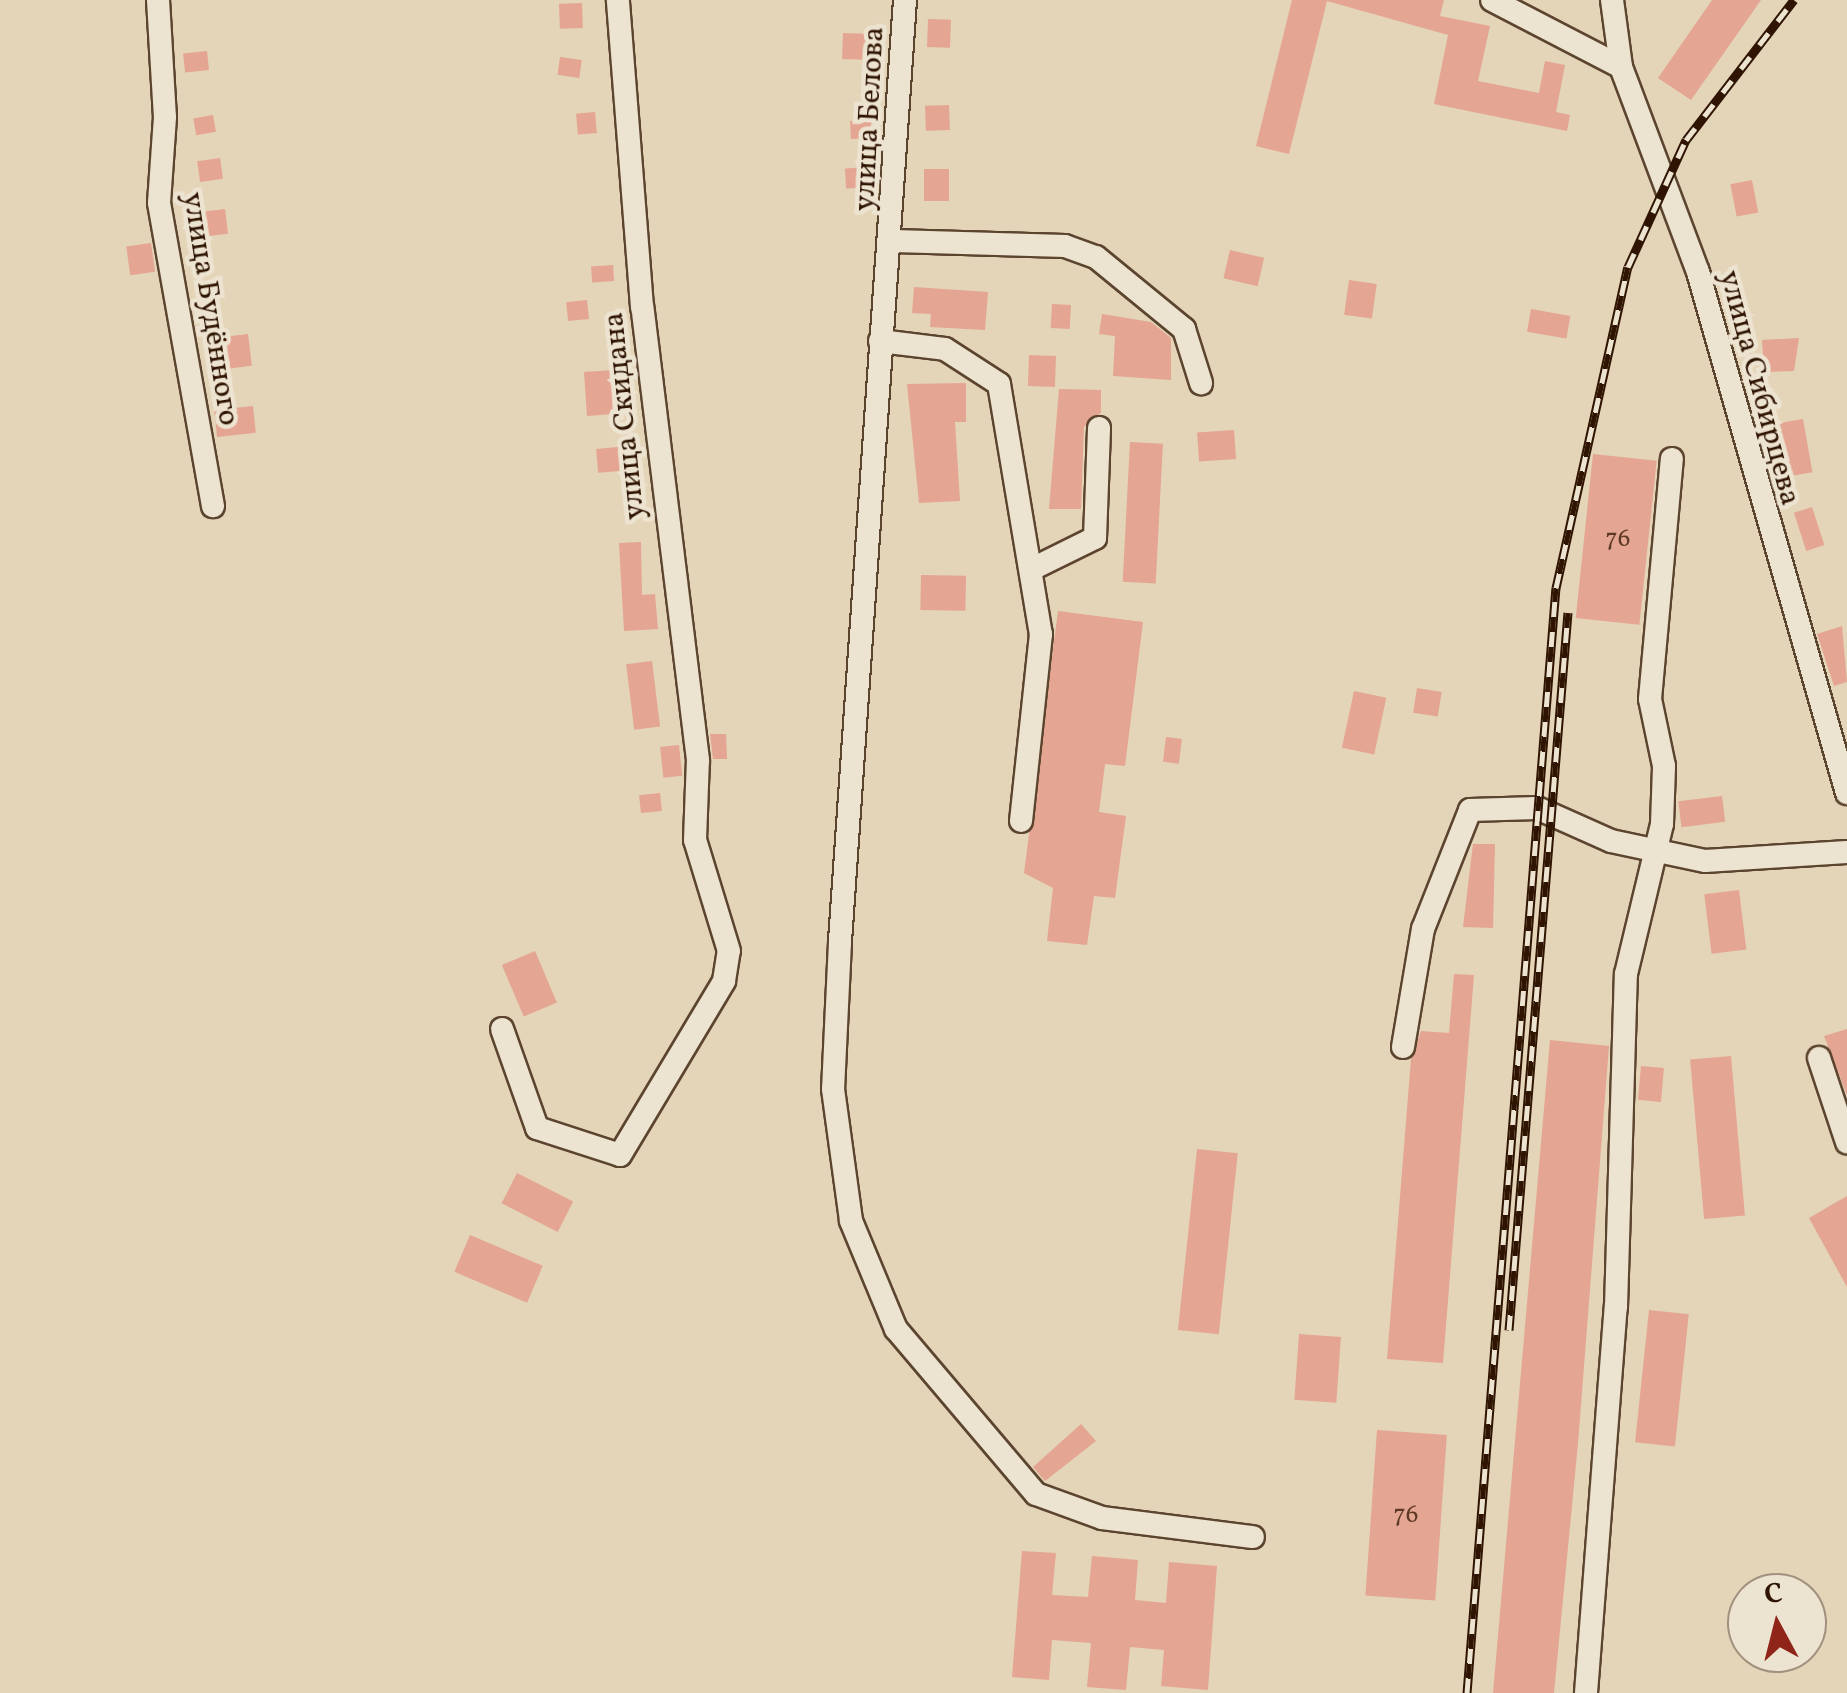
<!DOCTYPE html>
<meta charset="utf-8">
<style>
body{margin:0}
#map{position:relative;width:1847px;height:1693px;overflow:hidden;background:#e4d4b8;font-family:Vollkorn,serif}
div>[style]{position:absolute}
.building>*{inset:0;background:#e4a592;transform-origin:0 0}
.roads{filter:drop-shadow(2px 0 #5c452f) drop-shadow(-2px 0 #5c452f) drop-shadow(0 2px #5c452f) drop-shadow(0 -2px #5c452f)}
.minor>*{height:22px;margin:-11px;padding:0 11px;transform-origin:11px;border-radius:11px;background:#ede3d1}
.rail>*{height:9px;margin-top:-4.5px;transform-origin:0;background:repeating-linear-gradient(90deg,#ede3d1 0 15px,#2f1501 0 30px);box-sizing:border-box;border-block:2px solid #2f1501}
span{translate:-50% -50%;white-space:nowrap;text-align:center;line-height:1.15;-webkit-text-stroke:9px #ede3d1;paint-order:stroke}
.number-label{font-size:25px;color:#5c3925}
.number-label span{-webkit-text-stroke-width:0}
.street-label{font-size:30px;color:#2f1501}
.north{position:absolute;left:1727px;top:1573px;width:100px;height:100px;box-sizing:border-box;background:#ede3d1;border:2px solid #a1917e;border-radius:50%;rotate:353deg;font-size:28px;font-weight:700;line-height:40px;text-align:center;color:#2f1501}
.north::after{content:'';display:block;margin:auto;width:35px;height:45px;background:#8f2418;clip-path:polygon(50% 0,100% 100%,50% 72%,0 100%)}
</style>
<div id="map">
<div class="building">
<i style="clip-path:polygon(1292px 0,1444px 0,1440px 16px,1490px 26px,1478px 81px,1539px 93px,1545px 61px,1565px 65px,1556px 112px,1570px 115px,1567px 131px,1434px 104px,1448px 35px,1327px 1px,1289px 154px,1256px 146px)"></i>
<i style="clip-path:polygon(1712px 0,1761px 0,1691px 100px,1658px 78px)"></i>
<i style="left:582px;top:3px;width:25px;height:23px;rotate:88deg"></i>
<i style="left:928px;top:19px;width:23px;height:28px;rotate:2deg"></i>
<i style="left:843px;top:33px;width:24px;height:26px;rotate:2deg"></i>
<i style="left:207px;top:51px;width:19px;height:24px;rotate:84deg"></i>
<i style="left:560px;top:57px;width:22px;height:18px;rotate:8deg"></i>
<i style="left:949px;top:105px;width:25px;height:24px;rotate:88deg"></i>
<i style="left:595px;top:112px;width:21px;height:19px;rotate:85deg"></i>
<i style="left:213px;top:115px;width:17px;height:20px;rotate:80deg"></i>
<i style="left:871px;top:120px;width:18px;height:21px;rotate:87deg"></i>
<i style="left:220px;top:158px;width:21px;height:23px;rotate:82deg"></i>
<i style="left:872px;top:167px;width:20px;height:27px;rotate:87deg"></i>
<i style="left:924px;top:169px;width:25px;height:32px"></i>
<i style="left:1752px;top:180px;width:33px;height:22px;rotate:79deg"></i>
<i style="left:225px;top:209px;width:25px;height:25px;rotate:83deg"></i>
<i style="left:151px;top:243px;width:29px;height:25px;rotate:82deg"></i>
<i style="left:1230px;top:250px;width:35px;height:29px;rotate:13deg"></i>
<i style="left:613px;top:265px;width:16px;height:22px;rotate:86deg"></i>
<i style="left:1349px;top:280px;width:28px;height:35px;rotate:8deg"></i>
<i style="clip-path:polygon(914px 287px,988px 292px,985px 330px,930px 327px,931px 314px,912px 313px)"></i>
<i style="left:587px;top:300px;width:19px;height:21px;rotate:84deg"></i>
<i style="left:1052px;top:304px;width:19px;height:24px;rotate:3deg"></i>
<i style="left:1531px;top:309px;width:40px;height:23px;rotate:10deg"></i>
<i style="clip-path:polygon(1102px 314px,1151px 322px,1171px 338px,1171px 380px,1113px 376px,1115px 336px,1099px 334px)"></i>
<i style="left:248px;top:334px;width:32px;height:37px;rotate:83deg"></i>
<i style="clip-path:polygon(1799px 338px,1794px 371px,1764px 372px,1762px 340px)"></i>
<i style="left:1029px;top:355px;width:27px;height:31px;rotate:2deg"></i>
<i style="clip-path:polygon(629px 369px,631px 398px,612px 400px,613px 414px,587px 416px,584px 372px)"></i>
<i style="clip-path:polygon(966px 383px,966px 422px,955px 422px,960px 501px,919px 503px,907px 384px)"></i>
<i style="clip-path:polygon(1059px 389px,1101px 390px,1101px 413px,1084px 427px,1081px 509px,1049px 509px)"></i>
<i style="left:253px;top:406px;width:27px;height:39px;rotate:84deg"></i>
<i style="left:1803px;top:419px;width:54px;height:25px;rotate:80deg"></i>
<i style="left:1234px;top:430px;width:29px;height:37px;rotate:86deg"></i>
<i style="left:1130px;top:442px;width:33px;height:140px;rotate:3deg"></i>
<i style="left:618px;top:447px;width:24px;height:22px;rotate:85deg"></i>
<i style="left:1593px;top:454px;width:64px;height:165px;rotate:6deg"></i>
<i style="left:1812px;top:507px;width:40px;height:19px;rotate:72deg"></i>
<i style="clip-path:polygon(641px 542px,642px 595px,655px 594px,658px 629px,624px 631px,619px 543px)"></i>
<i style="left:921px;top:575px;width:45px;height:35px;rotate:1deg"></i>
<i style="clip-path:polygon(1058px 611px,1143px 622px,1125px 766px,1105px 764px,1099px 812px,1126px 816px,1115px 898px,1094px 896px,1087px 945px,1047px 941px,1053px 888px,1024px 873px)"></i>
<i style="clip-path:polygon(1842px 626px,1847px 682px,1834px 686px,1817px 634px)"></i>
<i style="left:652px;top:661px;width:66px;height:26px;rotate:83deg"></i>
<i style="left:1417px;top:688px;width:25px;height:25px;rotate:9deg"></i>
<i style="left:1354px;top:691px;width:33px;height:58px;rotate:12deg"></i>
<i style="clip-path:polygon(710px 734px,726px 734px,727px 759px,713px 759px)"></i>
<i style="left:1166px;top:737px;width:16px;height:25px;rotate:7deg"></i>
<i style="left:679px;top:745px;width:31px;height:19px;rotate:84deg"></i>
<i style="left:660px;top:793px;width:18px;height:21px;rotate:84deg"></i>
<i style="left:1722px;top:796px;width:26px;height:44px;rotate:83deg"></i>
<i style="clip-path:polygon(1473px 844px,1495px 844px,1493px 928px,1463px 927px)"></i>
<i style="left:1739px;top:890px;width:60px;height:35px;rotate:83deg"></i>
<i style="left:535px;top:951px;width:56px;height:36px;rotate:67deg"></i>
<i style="clip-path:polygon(1454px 974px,1474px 975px,1443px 1363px,1387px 1359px,1411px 1059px,1421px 1031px,1449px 1033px)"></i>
<i style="clip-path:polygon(1847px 1029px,1847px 1095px,1824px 1036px)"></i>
<i style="clip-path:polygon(1550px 1040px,1609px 1046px,1578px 1443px,1554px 1693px,1493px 1693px)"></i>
<i style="left:1731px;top:1056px;width:160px;height:41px;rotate:85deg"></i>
<i style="left:1641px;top:1066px;width:23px;height:34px;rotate:5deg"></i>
<i style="left:1197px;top:1149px;width:41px;height:182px;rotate:6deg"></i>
<i style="left:517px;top:1173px;width:63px;height:34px;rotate:27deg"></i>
<i style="clip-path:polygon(1847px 1196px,1847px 1287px,1809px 1218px)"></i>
<i style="left:470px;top:1235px;width:79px;height:40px;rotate:23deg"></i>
<i style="left:1649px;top:1310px;width:40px;height:133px;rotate:6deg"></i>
<i style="left:1299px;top:1334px;width:42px;height:66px;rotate:4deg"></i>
<i style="clip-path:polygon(1081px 1424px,1096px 1441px,1045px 1481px,1033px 1467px)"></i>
<i style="left:1377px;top:1430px;width:70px;height:166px;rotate:4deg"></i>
<i style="clip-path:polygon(1022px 1551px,1056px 1553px,1052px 1595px,1088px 1597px,1092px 1556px,1138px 1560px,1135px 1600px,1166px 1603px,1169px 1562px,1217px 1566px,1208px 1690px,1161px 1686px,1164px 1650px,1130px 1647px,1126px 1690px,1087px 1687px,1091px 1643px,1052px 1640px,1049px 1680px,1012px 1677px)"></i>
</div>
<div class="roads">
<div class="minor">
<i style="left:158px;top:0;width:117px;rotate:86.6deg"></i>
<i style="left:165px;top:117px;width:86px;rotate:94deg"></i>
<i style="left:159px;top:203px;width:308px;rotate:79.9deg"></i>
<i style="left:905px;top:0;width:944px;rotate:93.95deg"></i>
<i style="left:840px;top:942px;width:147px;rotate:92.7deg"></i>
<i style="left:833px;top:1089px;width:133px;rotate:82.2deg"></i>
<i style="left:851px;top:1221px;width:117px;rotate:67.4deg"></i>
<i style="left:896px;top:1329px;width:216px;rotate:49.7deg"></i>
<i style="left:1036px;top:1494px;width:70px;rotate:20deg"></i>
<i style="left:1102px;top:1518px;width:152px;rotate:7.2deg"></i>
<i style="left:1492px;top:0;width:145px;rotate:27.4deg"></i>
<i style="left:1612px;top:0;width:68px;rotate:82.3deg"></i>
<i style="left:1621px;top:67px;width:219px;rotate:69.4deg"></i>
<i style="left:1698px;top:272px;width:542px;rotate:74.04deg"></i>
<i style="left:894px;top:241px;width:171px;rotate:1.7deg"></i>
<i style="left:1065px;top:246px;width:33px;rotate:20deg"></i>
<i style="left:1096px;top:257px;width:114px;rotate:39.3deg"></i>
<i style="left:1184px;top:329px;width:57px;rotate:72.5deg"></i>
<i style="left:880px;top:341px;width:65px;rotate:7deg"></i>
<i style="left:945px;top:349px;width:64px;rotate:32.9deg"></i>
<i style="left:999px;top:384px;width:254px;rotate:80.5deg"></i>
<i style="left:1041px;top:634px;width:188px;rotate:96.1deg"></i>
<i style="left:1034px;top:568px;width:68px;rotate:-26.2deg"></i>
<i style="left:1095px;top:538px;width:110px;rotate:-87.9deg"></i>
<i style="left:502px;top:1029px;width:105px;rotate:70.5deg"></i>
<i style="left:537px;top:1128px;width:87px;rotate:18deg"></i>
<i style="left:620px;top:1155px;width:203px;rotate:-59.1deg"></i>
<i style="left:724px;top:981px;width:30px;rotate:-81deg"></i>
<i style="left:729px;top:951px;width:116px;rotate:-107deg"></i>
<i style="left:695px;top:840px;width:80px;rotate:-87.9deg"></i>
<i style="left:698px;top:760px;width:456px;rotate:-97deg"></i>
<i style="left:642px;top:307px;width:308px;rotate:-94.5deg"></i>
<i style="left:1403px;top:1047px;width:120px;rotate:-80.4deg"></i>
<i style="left:1423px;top:929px;width:128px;rotate:-68.4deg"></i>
<i style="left:1470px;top:810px;width:67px;rotate:-1.7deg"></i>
<i style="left:1537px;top:808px;width:81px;rotate:24deg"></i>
<i style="left:1611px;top:841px;width:96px;rotate:12deg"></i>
<i style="left:1705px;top:861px;width:142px;rotate:-3.6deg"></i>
<i style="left:1819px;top:1058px;width:89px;rotate:71.6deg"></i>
<i style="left:1586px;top:1693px;width:387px;rotate:-85.6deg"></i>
<i style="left:1616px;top:1307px;width:333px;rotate:-88.3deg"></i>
<i style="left:1626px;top:974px;width:154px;rotate:-76.5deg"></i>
<i style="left:1662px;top:824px;width:58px;rotate:-88deg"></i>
<i style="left:1664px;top:766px;width:68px;rotate:-101.8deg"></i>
<i style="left:1650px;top:699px;width:241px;rotate:-84.8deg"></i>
</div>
</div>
<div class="rail">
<i style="left:1509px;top:1330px;width:720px;rotate:-85.3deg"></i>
<i style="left:1467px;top:1693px;width:1109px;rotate:-85.4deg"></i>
<i style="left:1556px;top:588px;width:329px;rotate:-77.4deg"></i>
<i style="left:1628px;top:267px;width:140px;rotate:-65.5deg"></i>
<i style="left:1686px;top:140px;width:177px;rotate:-52.4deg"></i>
</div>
<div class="number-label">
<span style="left:1618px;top:540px">76</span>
<span style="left:1406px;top:1516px">76</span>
</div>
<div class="street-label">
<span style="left:870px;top:119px;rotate:-87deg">улица Белова</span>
<span style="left:210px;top:309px;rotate:81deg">улица Будённого</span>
<span style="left:1759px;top:388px;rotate:75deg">улица Сибирцева</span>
<span style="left:625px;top:416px;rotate:-96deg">улица Скидана</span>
</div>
<div class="north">С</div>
</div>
